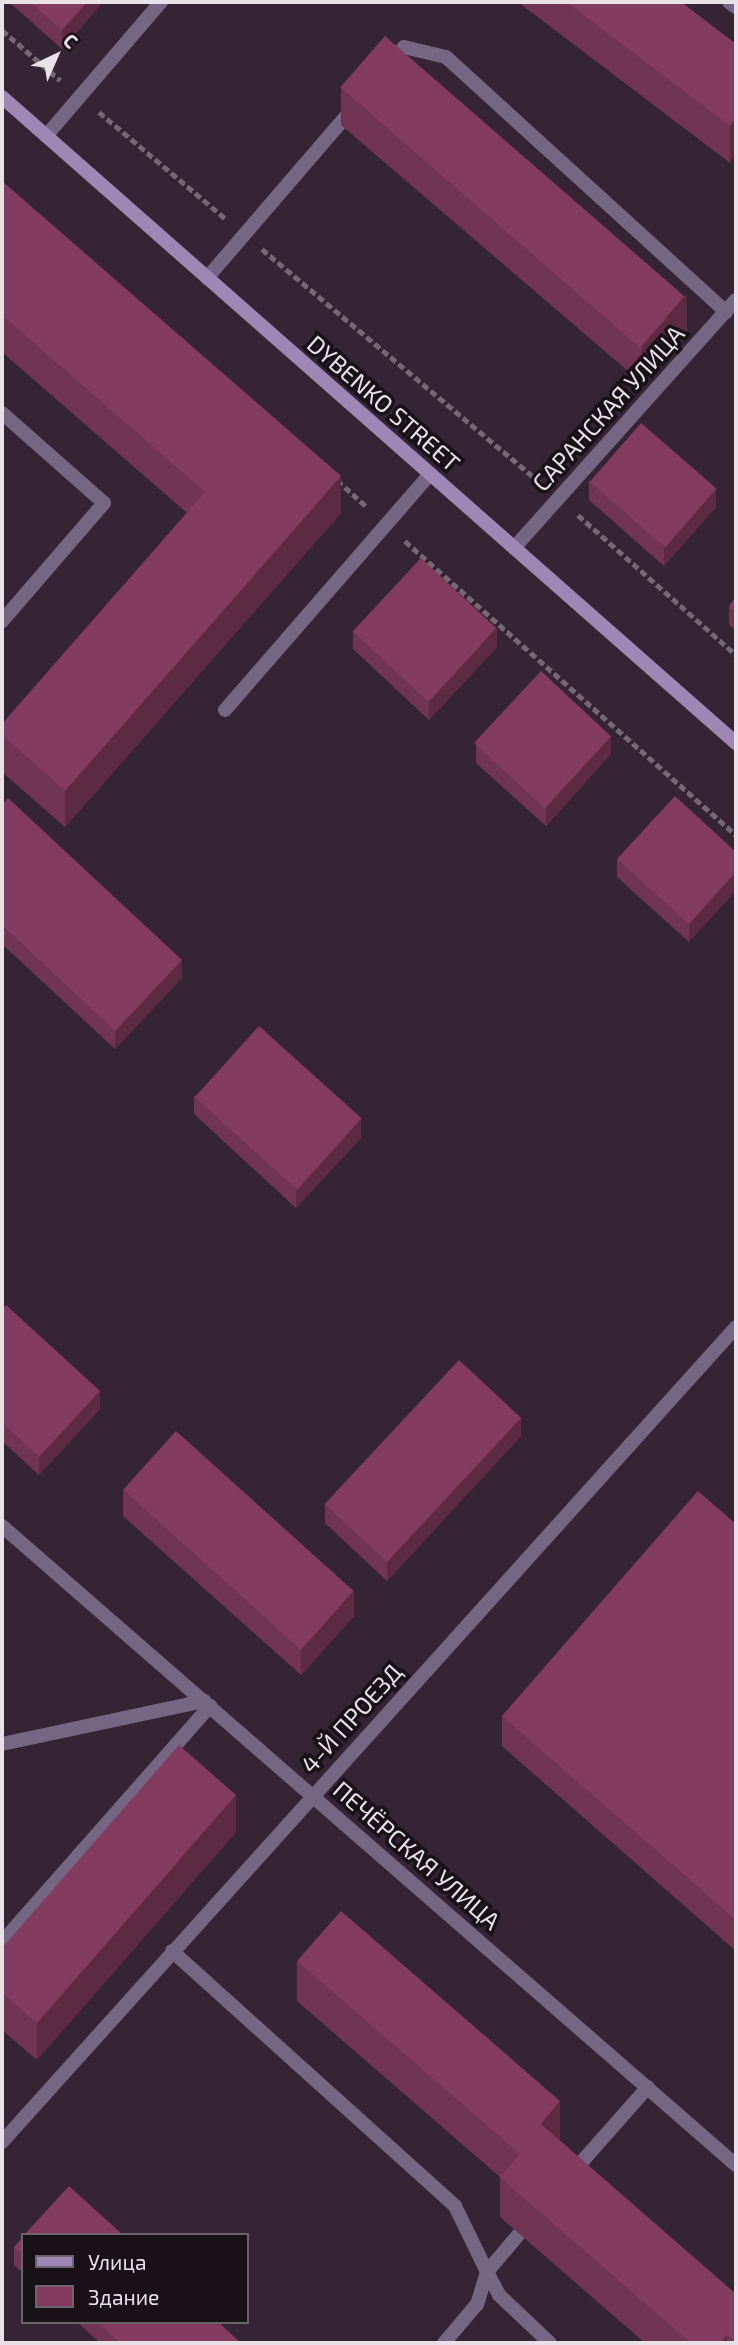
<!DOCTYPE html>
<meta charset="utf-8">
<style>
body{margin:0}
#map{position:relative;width:738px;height:2345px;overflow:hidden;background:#352534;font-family:"Exo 2",sans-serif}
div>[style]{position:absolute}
.path>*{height:4.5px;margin-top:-2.25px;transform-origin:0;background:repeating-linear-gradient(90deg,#756774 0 7px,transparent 0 10.5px)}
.lane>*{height:14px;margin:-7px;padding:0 7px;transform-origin:7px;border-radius:7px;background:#756683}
.street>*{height:14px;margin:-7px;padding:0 7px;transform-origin:7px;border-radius:7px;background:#756683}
.secondary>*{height:14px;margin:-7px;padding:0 7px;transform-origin:7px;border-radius:7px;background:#9e87b5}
.wall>*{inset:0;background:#713453}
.shaded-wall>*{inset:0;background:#5c2a43}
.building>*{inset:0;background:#833c60;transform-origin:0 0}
span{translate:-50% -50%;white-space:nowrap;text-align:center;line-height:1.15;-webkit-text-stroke:7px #181118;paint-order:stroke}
.street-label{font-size:24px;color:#eae0e9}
.frame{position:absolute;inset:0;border:4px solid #eae0e9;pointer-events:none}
.legend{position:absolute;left:21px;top:2233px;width:228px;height:91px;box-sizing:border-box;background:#181118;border:2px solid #6c646c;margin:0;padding:9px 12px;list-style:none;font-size:21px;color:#eae0e9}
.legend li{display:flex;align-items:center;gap:14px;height:35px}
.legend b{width:35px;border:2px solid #6c646c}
.north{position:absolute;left:21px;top:21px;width:70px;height:70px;-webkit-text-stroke:5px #181118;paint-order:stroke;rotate:44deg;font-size:19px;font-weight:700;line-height:28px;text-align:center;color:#eae0e9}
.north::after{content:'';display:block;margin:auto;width:24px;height:32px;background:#eae0e9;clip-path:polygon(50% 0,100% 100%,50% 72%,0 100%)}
</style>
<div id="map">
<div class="path">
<i style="left:2px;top:30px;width:77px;rotate:40.8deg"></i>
<i style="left:99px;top:112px;width:166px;rotate:40.1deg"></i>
<i style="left:262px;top:249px;width:363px;rotate:40deg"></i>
<i style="left:337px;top:480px;width:40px;rotate:42deg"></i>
<i style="left:578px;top:515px;width:211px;rotate:41.5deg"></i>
<i style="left:405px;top:541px;width:443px;rotate:41.6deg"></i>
</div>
<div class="lane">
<i style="left:729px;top:2px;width:9px;rotate:36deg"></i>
<i style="left:391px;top:64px;width:21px;rotate:-53deg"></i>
<i style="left:404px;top:47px;width:43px;rotate:13.4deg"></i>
<i style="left:446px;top:57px;width:379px;rotate:42.3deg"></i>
<i style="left:46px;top:136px;width:177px;rotate:-49.4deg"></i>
<i style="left:207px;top:278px;width:224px;rotate:-49.3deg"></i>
<i style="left:2px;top:413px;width:136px;rotate:41.4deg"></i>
<i style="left:104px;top:503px;width:156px;rotate:130.8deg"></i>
<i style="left:225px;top:710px;width:313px;rotate:-49deg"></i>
<i style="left:2px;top:1744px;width:207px;rotate:-12deg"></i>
<i style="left:2px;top:1942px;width:315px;rotate:-48.6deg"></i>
<i style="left:172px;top:1951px;width:381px;rotate:42deg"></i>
<i style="left:455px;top:2206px;width:73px;rotate:64.1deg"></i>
<i style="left:487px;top:2272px;width:34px;rotate:107deg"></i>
<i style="left:477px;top:2304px;width:51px;rotate:130.2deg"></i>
<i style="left:571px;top:2174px;width:116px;rotate:-48.5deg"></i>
<i style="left:519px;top:2234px;width:50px;rotate:130.1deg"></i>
<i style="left:487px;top:2272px;width:26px;rotate:62deg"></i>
<i style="left:499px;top:2295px;width:70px;rotate:43.3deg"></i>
</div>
<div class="street">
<i style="left:514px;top:548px;width:333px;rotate:-48.2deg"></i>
<i style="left:2px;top:1526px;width:973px;rotate:41.04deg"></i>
<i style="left:2px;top:2142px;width:1097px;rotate:-47.99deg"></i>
</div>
<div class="secondary">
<i style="left:2px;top:97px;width:978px;rotate:41.35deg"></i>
</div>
<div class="wall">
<i style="clip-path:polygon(9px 2px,103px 2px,62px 49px)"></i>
<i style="clip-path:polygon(518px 2px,681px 2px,736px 44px,730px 163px)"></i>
<i style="clip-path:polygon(341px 88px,687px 331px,642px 383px,341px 125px)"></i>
<i style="clip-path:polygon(2px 181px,341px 513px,65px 827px,2px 772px,2px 724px,187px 513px,2px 352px)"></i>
<i style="clip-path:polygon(589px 481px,716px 507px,664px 566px,589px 500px)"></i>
<i style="clip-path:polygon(736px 597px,736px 631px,729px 624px,729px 606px)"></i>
<i style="clip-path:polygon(353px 631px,497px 647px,429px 720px,353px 649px)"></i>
<i style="clip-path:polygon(476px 745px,611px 754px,546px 826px,476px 763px)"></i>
<i style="clip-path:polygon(2px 805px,182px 978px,115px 1049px,2px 944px)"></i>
<i style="clip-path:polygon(736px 852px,689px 942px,617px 877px,617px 859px)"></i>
<i style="clip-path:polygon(194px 1096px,361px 1138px,296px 1208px,194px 1114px)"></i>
<i style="clip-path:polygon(2px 1310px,100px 1409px,39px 1475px,2px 1441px)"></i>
<i style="clip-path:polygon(521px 1436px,387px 1581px,325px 1523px,325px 1505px)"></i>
<i style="clip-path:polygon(123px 1490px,354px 1616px,301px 1675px,123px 1516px)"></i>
<i style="clip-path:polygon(736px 1524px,736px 1951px,502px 1746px,502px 1716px)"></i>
<i style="clip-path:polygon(236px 1832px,37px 2060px,2px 2030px,2px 1948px)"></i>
<i style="clip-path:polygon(297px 1961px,560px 2141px,736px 2343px,645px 2343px,500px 2217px,500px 2177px,297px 2001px)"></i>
<i style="clip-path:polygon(23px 2237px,23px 2273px,14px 2265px,14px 2247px)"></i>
<i style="clip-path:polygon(77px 2322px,218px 2322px,241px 2343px,100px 2343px)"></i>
</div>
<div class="shaded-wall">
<i style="clip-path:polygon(87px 2px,103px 2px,62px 49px,62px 30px)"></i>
<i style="clip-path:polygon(736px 118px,736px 154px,730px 163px,730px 126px)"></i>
<i style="clip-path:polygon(687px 294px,687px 331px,642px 383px,642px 346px)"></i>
<i style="clip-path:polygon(341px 476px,341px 513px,65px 827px,65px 791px)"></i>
<i style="clip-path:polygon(716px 489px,716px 507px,664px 566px,664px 547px)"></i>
<i style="clip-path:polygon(497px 628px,497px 647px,429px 720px,429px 702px)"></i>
<i style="clip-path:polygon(611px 736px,611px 754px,546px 826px,546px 808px)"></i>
<i style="clip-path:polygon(736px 872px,736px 891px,689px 942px,689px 924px)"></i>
<i style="clip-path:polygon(182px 960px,182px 978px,115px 1049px,115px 1031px)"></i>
<i style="clip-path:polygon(361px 1119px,361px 1138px,296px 1208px,296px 1190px)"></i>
<i style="clip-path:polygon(100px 1391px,100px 1409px,39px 1475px,39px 1457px)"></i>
<i style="clip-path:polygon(521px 1418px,521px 1436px,387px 1581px,387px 1562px)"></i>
<i style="clip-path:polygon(354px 1591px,354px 1616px,301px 1675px,301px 1650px)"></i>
<i style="clip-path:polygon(236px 1795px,236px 1832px,37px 2060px,37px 2023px)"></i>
<i style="clip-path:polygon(560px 2101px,560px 2141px,541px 2124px)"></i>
<i style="clip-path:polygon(727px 2335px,727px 2343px,720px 2343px)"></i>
</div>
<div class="building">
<i style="clip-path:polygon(30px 2px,87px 2px,62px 30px)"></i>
<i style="clip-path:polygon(566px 2px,681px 2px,736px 44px,736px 118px,730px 126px)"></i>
<i style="left:385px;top:36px;width:397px;height:68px;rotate:41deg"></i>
<i style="clip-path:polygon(2px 181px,341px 476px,65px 791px,2px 735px,2px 724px,205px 492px,2px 315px)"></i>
<i style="left:641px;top:423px;width:100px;height:78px;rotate:41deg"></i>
<i style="left:421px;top:558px;width:103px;height:100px;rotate:43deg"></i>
<i style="clip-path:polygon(736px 597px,736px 612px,729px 606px)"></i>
<i style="left:541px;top:671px;width:96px;height:98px;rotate:43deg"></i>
<i style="clip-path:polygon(675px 796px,736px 852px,736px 872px,689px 924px,617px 859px)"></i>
<i style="clip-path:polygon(8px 798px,182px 960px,115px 1031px,2px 925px,2px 805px)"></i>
<i style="left:259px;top:1026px;width:138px;height:96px;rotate:42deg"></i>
<i style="clip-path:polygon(6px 1305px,100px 1391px,39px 1457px,2px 1422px,2px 1310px)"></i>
<i style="left:459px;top:1360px;width:85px;height:197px;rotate:43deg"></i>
<i style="left:176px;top:1431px;width:239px;height:79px;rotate:42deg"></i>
<i style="clip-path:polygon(698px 1491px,736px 1524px,736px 1920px,502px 1716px)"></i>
<i style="clip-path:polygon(179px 1745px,236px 1795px,37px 2023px,2px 1993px,2px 1948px)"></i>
<i style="clip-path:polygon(341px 1911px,560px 2101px,541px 2124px,736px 2294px,736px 2343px,727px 2335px,720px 2343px,691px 2343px,519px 2194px,500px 2177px,520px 2154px,297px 1961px)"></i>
<i style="clip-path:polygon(69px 2186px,123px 2235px,24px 2235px)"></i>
<i style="clip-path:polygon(23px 2237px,23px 2255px,14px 2247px)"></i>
<i style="clip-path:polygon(97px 2322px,218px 2322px,241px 2343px,120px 2343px)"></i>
</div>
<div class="street-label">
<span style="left:384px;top:403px;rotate:41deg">DYBENKO STREET</span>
<span style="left:608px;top:408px;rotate:-48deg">САРАНСКАЯ УЛИЦА</span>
<span style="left:351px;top:1718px;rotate:-48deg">4-Й ПРОЕЗД</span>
<span style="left:417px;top:1855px;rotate:41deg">ПЕЧЁРСКАЯ УЛИЦА</span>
</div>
<div class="frame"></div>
<ul class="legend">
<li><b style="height:9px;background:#9e87b5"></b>Улица</li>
<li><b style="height:19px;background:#833c60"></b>Здание</li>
</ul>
<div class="north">С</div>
</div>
